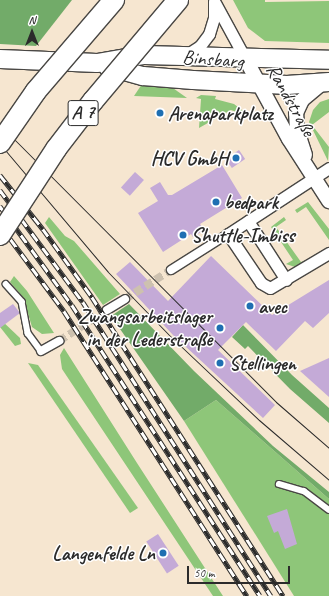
<!DOCTYPE html>
<meta charset="utf-8">
<style>
body{margin:0}
#map{position:relative;width:329px;height:596px;overflow:hidden;background:#f6e6d0;font-family:Caveat,sans-serif}
div>[style]{position:absolute}
.green>*{inset:0;background:#8ec679}
.forest>*{inset:0;background:#72ab69}
.building>*{inset:0;background:#c4aad7;transform-origin:0 0}
.pedestrian-tunnel>*{height:8px;margin-top:-4px;transform-origin:0;background:repeating-linear-gradient(90deg,#cdc1af 0 8px,transparent 0 12px)}
.roads{filter:drop-shadow(1px 0 #494744) drop-shadow(-1px 0 #494744) drop-shadow(0 1px #494744) drop-shadow(0 -1px #494744)}
.service>*{height:5.5px;margin:-2.75px;padding:0 2.75px;transform-origin:2.75px;border-radius:2.75px;background:#fff}
.pedestrian>*{height:8px;margin:-4px;padding:0 4px;transform-origin:4px;border-radius:4px;background:#fff}
.minor>*{height:11px;margin:-5.5px;padding:0 5.5px;transform-origin:5.5px;border-radius:5.5px;background:#fff}
.tertiary>*{height:14px;margin:-7px;padding:0 7px;transform-origin:7px;border-radius:7px;background:#fff}
.primary>*{height:18px;margin:-9px;padding:0 9px;transform-origin:9px;border-radius:9px;background:#fff}
.tram>*{height:1px;margin:-0.5px;padding:0 0.5px;transform-origin:0.5px;border-radius:0.5px;background:#2b2b2b}
.rail>*{height:4.5px;margin-top:-2.25px;transform-origin:0;background:repeating-linear-gradient(90deg,#fff 0 9px,#2b2b2b 0 18px);box-sizing:border-box;border-block:1px solid #2b2b2b}
.bridges{filter:drop-shadow(1px 0 #494744) drop-shadow(-1px 0 #494744) drop-shadow(0 1px #494744) drop-shadow(0 -1px #494744)}
.motorway-bridge>*{height:20px;margin:-10px;padding:0 10px;transform-origin:10px;border-radius:10px;background:#fff}
.dots>*{width:11px;height:11px;translate:-50% -50%;box-sizing:border-box;border:2px solid #fff;border-radius:50%}
span{translate:-50% -50%;white-space:nowrap;text-align:center;line-height:1.15;-webkit-text-stroke:3px #fff;paint-order:stroke}
.shield-label span{padding:1px 3px;background:#fff;border:1px solid;border-radius:3px;-webkit-text-stroke-width:0}
.shield-label{font-size:19px;color:#2b2b2b;font-weight:700}
.street-label{font-size:20px;color:#2b2b2b}
.poi-label{font-size:20px;color:#2b2b2b;font-weight:700}
.left{translate:0 -50%;text-align:left}
.right{translate:-100% -50%;text-align:right}
.north{position:absolute;left:12px;top:12px;width:40px;height:40px;-webkit-text-stroke:3px #fff;paint-order:stroke;rotate:0deg;font-size:11px;font-weight:700;line-height:16px;text-align:center;color:#2b2b2b}
.north::after{content:'';display:block;margin:auto;width:14px;height:18px;background:#2b2b2b;clip-path:polygon(50% 0,100% 100%,50% 72%,0 100%)}
.scale{position:absolute;left:187px;top:566px;width:103px;height:18px;box-sizing:border-box;border:2px solid #2b2b2b;border-top:0;padding-left:5px;font-size:12px;line-height:14px;white-space:nowrap;color:#2b2b2b;-webkit-text-stroke:3px #fff;paint-order:stroke}
</style>
<div id="map">
<div class="green">
<i style="clip-path:polygon(233px 0,265px 0,265px 2px,329px 1px,329px 43px,265px 41px,248px 28px)"></i>
<i style="clip-path:polygon(142px 84px,170px 86px,187px 98px,134px 96px)"></i>
<i style="clip-path:polygon(201px 95px,216px 96px,215px 99px,234px 104px,251px 117px,231px 110px,199px 128px,201px 99px,196px 98px)"></i>
<i style="clip-path:polygon(329px 99px,329px 112px,312px 125px,329px 147px,328px 161px,309px 122px,313px 110px,320px 102px)"></i>
<i style="clip-path:polygon(308px 202px,329px 229px,329px 240px,306px 207px,297px 213px,295px 210px)"></i>
<i style="clip-path:polygon(49px 217px,65px 236px,74px 241px,120px 294px,103px 305px,45px 223px)"></i>
<i style="clip-path:polygon(284px 217px,286px 220px,276px 227px,301px 262px,308px 259px,295px 267px,286px 264px,293px 260px,271px 227px)"></i>
<i style="clip-path:polygon(14px 276px,27px 291px,54px 333px,42px 334px,32px 327px,23px 297px,10px 282px)"></i>
<i style="clip-path:polygon(0 319px,20px 338px,21px 344px,15px 346px,0 327px)"></i>
<i style="clip-path:polygon(64px 348px,137px 463px,223px 596px,213px 596px,62px 369px,60px 355px)"></i>
<i style="clip-path:polygon(28px 363px,38px 365px,138px 508px,130px 513px)"></i>
<i style="clip-path:polygon(216px 400px,329px 499px,329px 596px,294px 596px,184px 421px)"></i>
</div>
<div class="forest">
<i style="clip-path:polygon(0 0,72px 0,36px 46px,0 44px)"></i>
<i style="clip-path:polygon(129px 304px,194px 371px,273px 446px,329px 492px,329px 499px,216px 400px,184px 421px,111px 316px)"></i>
<i style="clip-path:polygon(243px 325px,292px 375px,329px 408px,329px 423px,290px 389px,248px 346px,245px 349px,232px 337px)"></i>
</div>
<div class="building">
<i style="left:239px;top:150px;width:11px;height:16px;rotate:56deg"></i>
<i style="clip-path:polygon(222px 165px,242px 198px,200px 224px,204px 230px,193px 237px,191px 234px,163px 252px,138px 213px,158px 201px,150px 188px,160px 182px,168px 195px,172px 195px)"></i>
<i style="left:135px;top:172px;width:12px;height:21px;rotate:42deg"></i>
<i style="clip-path:polygon(211px 256px,272px 315px,329px 280px,329px 313px,313px 328px,305px 321px,276px 351px,246px 322px,218px 350px,275px 405px,263px 418px,173px 335px,116px 274px,130px 262px,168px 301px)"></i>
<i style="clip-path:polygon(13px 304px,20px 313px,0 328px,0 313px)"></i>
<i style="clip-path:polygon(329px 358px,329px 397px,300px 371px)"></i>
<i style="clip-path:polygon(287px 509px,297px 544px,285px 549px,278px 531px,274px 533px,267px 516px)"></i>
<i style="left:158px;top:534px;width:38px;height:14px;rotate:57deg"></i>
</div>
<div class="pedestrian-tunnel">
<i style="left:125px;top:299px;width:54px;rotate:-32.2deg"></i>
<i style="left:59px;top:341px;width:57px;rotate:-32.9deg"></i>
</div>
<div class="roads">
<div class="service">
<i style="left:6px;top:284px;width:24px;rotate:48deg"></i>
<i style="left:22px;top:302px;width:32px;rotate:79deg"></i>
<i style="left:28px;top:333px;width:22px;rotate:54deg"></i>
<i style="left:279px;top:484px;width:26px;rotate:16deg"></i>
<i style="left:304px;top:491px;width:31px;rotate:37deg"></i>
</div>
<div class="pedestrian">
<i style="left:171px;top:270px;width:67px;rotate:-32.3deg"></i>
<i style="left:107px;top:310px;width:21px;rotate:-31deg"></i>
<i style="left:41px;top:351px;width:21px;rotate:-29deg"></i>
</div>
<div class="minor">
<i style="left:215px;top:3px;width:63px;rotate:61.4deg"></i>
<i style="left:186px;top:55px;width:17px;rotate:-33deg"></i>
<i style="left:200px;top:46px;width:15px;rotate:-53deg"></i>
<i style="left:209px;top:34px;width:17px;rotate:-73deg"></i>
<i style="left:214px;top:18px;width:17px;rotate:-90deg"></i>
<i style="left:329px;top:168px;width:121px;rotate:146.8deg"></i>
<i style="left:228px;top:234px;width:59px;rotate:56deg"></i>
<i style="left:261px;top:283px;width:10px;rotate:29deg"></i>
<i style="left:270px;top:288px;width:69px;rotate:-30.7deg"></i>
<i style="left:248px;top:221px;width:70px;rotate:57.2deg"></i>
</div>
<div class="tertiary">
<i style="left:245px;top:58px;width:92px;rotate:61.5deg"></i>
<i style="left:289px;top:139px;width:74px;rotate:57.2deg"></i>
<i style="left:305px;top:155px;width:26px;rotate:-108deg"></i>
<i style="left:297px;top:130px;width:17px;rotate:-93deg"></i>
<i style="left:296px;top:113px;width:14px;rotate:-65deg"></i>
<i style="left:302px;top:100px;width:25px;rotate:-40deg"></i>
</div>
<div class="primary">
<i style="left:0;top:59px;width:97px;rotate:2.4deg"></i>
<i style="left:97px;top:63px;width:48px;rotate:-9.7deg"></i>
<i style="left:144px;top:55px;width:185px;rotate:1.5deg"></i>
<i style="left:107px;top:66px;width:37px;rotate:16deg"></i>
<i style="left:143px;top:76px;width:50px;rotate:4.6deg"></i>
<i style="left:193px;top:80px;width:94px;rotate:3deg"></i>
<i style="left:287px;top:85px;width:42px;rotate:-4.1deg"></i>
</div>
</div>
<div class="tram">
<i style="left:0;top:125px;width:391px;rotate:45.1deg"></i>
<i style="left:276px;top:402px;width:70px;rotate:41deg"></i>
<i style="left:0;top:144px;width:167px;rotate:49.8deg"></i>
<i style="left:108px;top:272px;width:86px;rotate:45.9deg"></i>
<i style="left:168px;top:334px;width:125px;rotate:43.4deg"></i>
<i style="left:259px;top:420px;width:92px;rotate:40.6deg"></i>
</div>
<div class="rail">
<i style="left:0;top:175px;width:69px;rotate:51.5deg"></i>
<i style="left:43px;top:229px;width:84px;rotate:54.2deg"></i>
<i style="left:92px;top:297px;width:355px;rotate:57.4deg"></i>
<i style="left:0;top:190px;width:139px;rotate:53.5deg"></i>
<i style="left:83px;top:302px;width:349px;rotate:57.4deg"></i>
<i style="left:0;top:206px;width:122px;rotate:54deg"></i>
<i style="left:72px;top:305px;width:346px;rotate:57.1deg"></i>
<i style="left:0;top:225px;width:107px;rotate:53.3deg"></i>
<i style="left:64px;top:311px;width:339px;rotate:57.3deg"></i>
</div>
<div class="bridges">
<div class="motorway-bridge">
<i style="left:0;top:143px;width:63px;rotate:-55.3deg"></i>
<i style="left:36px;top:91px;width:120px;rotate:-49.4deg"></i>
<i style="left:0;top:235px;width:103px;rotate:-56.9deg"></i>
<i style="left:56px;top:149px;width:61px;rotate:-52.4deg"></i>
<i style="left:93px;top:101px;width:132px;rotate:-49.9deg"></i>
</div>
</div>
<div class="dots">
<i style="left:160px;top:113px;background:#1f6fb2"></i>
<i style="left:236px;top:158px;background:#1f6fb2"></i>
<i style="left:216px;top:202px;background:#1f6fb2"></i>
<i style="left:183px;top:235px;background:#1f6fb2"></i>
<i style="left:250px;top:306px;background:#1f6fb2"></i>
<i style="left:220px;top:328px;background:#1f6fb2"></i>
<i style="left:220px;top:363px;background:#1f6fb2"></i>
<i style="left:163px;top:553px;background:#1f6fb2"></i>
</div>
<div class="shield-label">
<span style="left:83px;top:113px">A 7</span>
</div>
<div class="street-label">
<span style="left:213px;top:59px;rotate:4deg">Binsbarg</span>
<span style="left:291px;top:100px;rotate:61deg">Randstraße</span>
</div>
<div class="poi-label">
<span class="left" style="left:168px;top:113px">Arenaparkplatz</span>
<span class="right" style="left:228px;top:158px">HCV GmbH</span>
<span class="left" style="left:224px;top:202px">bedpark</span>
<span class="left" style="left:191px;top:235px">Shuttle-Imbiss</span>
<span class="left" style="left:258px;top:306px">avec</span>
<span class="right" style="left:212px;top:328px">Zwangsarbeitslager<br>in der Lederstraße</span>
<span class="left" style="left:229px;top:363px">Stellingen</span>
<span class="right" style="left:155px;top:553px">Langenfelde Ln</span>
</div>
<div class="north">N</div>
<div class="scale">50 m</div>
</div>
